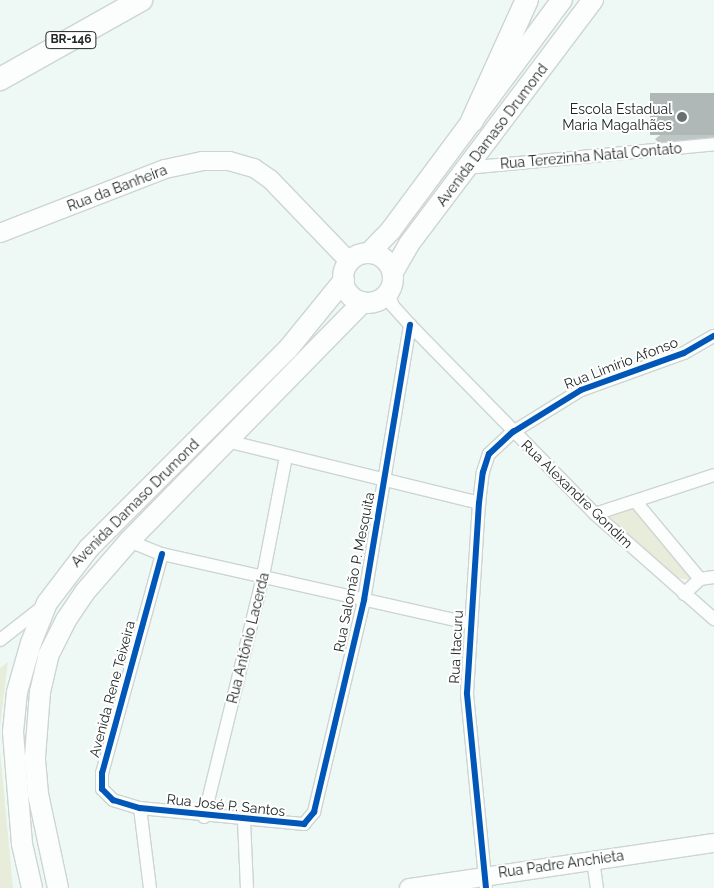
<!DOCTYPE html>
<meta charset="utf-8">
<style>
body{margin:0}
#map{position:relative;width:714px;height:888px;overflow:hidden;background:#eef9f6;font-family:Raleway,sans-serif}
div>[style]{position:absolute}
.green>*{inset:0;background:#e7edda}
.shadow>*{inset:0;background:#0003}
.building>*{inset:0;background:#afb7b7;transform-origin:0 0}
.roads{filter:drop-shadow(1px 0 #cdd5d3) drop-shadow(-1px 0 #cdd5d3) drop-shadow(0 1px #cdd5d3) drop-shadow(0 -1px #cdd5d3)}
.street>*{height:12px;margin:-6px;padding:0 6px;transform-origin:6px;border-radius:6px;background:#fcfefe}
.secondary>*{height:18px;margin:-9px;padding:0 9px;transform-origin:9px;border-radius:9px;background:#fcfefe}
.primary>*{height:20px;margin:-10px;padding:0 10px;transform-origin:10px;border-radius:10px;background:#fcfefe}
.primary>.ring{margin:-10px;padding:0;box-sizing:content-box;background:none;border:20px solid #fcfefe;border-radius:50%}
.highway>*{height:22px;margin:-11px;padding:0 11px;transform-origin:11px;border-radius:11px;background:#fcfefe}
.cycleway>*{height:6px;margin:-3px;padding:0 3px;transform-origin:3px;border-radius:3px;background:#0057b8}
.dots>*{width:14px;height:14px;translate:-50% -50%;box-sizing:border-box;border:2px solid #fff;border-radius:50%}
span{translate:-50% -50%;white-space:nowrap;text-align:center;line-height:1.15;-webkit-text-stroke:4px #fff;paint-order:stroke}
.shield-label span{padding:1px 4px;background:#fff;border:1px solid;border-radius:4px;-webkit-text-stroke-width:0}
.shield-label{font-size:12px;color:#202826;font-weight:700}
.poi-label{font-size:14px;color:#202826}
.right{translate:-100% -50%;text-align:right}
.street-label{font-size:14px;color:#202826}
</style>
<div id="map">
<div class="green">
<i style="clip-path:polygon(634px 508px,689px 573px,691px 580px,676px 578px,610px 517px)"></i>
<i style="clip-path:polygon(8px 662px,0 727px,0 668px)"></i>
<i style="clip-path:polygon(0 751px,13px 888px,0 888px)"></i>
</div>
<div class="shadow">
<i style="clip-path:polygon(714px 94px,714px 142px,662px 146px,655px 139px)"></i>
</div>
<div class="building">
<i style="left:714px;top:93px;width:42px;height:64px;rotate:90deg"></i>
</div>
<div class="roads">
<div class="street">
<i style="left:467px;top:168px;width:248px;rotate:-5.5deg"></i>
<i style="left:388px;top:293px;width:14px;rotate:69deg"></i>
<i style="left:393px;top:306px;width:25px;rotate:48deg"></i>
<i style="left:410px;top:325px;width:264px;rotate:45.6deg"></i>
<i style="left:595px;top:514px;width:159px;rotate:41.4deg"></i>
<i style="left:227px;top:441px;width:260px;rotate:13.8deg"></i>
<i style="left:636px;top:502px;width:100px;rotate:50.3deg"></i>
<i style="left:595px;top:514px;width:125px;rotate:-18.1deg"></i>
<i style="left:129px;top:541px;width:35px;rotate:22deg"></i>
<i style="left:162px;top:554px;width:315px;rotate:12.7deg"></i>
<i style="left:162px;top:554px;width:227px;rotate:105.3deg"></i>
<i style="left:102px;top:773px;width:16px;rotate:90deg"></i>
<i style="left:102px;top:789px;width:16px;rotate:45deg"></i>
<i style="left:113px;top:800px;width:28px;rotate:17deg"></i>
<i style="left:140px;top:808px;width:165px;rotate:5.6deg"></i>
<i style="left:304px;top:824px;width:16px;rotate:-50deg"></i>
<i style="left:314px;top:812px;width:218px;rotate:-76.7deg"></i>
<i style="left:364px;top:600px;width:279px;rotate:-80.5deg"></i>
<i style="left:684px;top:594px;width:22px;rotate:-43deg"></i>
<i style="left:700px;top:579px;width:14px;rotate:-8deg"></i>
<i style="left:0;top:640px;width:57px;rotate:-37.9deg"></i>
<i style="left:140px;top:808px;width:81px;rotate:82.9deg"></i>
<i style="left:204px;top:817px;width:248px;rotate:-76.2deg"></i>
<i style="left:263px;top:576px;width:121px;rotate:-79.1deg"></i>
<i style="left:244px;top:820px;width:68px;rotate:87.5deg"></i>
<i style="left:593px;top:860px;width:28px;rotate:82deg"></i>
<i style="left:486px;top:888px;width:196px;rotate:-95.6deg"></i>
<i style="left:467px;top:693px;width:190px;rotate:-86.4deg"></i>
<i style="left:479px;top:503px;width:31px;rotate:-83deg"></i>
<i style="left:483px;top:472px;width:19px;rotate:-72deg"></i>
<i style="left:489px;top:454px;width:33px;rotate:-43deg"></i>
<i style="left:513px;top:432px;width:80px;rotate:-31.7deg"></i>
<i style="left:581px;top:390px;width:109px;rotate:-19.8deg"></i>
<i style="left:684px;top:353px;width:34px;rotate:-30deg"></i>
</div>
<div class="secondary">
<i style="left:0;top:233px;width:177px;rotate:-21.2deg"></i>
<i style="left:165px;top:169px;width:38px;rotate:-12deg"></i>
<i style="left:202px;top:161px;width:27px"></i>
<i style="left:229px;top:161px;width:26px;rotate:16deg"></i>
<i style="left:254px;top:168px;width:19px;rotate:35deg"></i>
<i style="left:270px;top:179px;width:114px;rotate:46.1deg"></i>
<i style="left:409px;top:888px;width:308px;rotate:-8.4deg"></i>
</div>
<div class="primary">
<i style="left:369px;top:253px;width:32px;rotate:-46deg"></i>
<i style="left:391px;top:230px;width:287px;rotate:-53.4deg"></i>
<i class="ring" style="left:343px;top:253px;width:30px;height:30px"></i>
<i style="left:393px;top:272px;width:32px;rotate:-60deg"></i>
<i style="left:409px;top:244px;width:306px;rotate:-53deg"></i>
<i style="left:32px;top:888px;width:45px;rotate:-102.8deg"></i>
<i style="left:22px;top:844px;width:112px;rotate:-94.6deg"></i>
<i style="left:13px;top:732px;width:40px;rotate:-84.3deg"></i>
<i style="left:17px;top:692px;width:51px;rotate:-74.1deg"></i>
<i style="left:31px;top:643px;width:43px;rotate:-68.2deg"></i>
<i style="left:47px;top:603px;width:69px;rotate:-52.6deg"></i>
<i style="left:89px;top:548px;width:281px;rotate:-45deg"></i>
<i style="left:288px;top:349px;width:89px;rotate:-50.9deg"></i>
<i style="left:58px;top:888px;width:96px;rotate:-102deg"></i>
<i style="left:38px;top:794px;width:37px;rotate:-95deg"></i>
<i style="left:35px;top:757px;width:65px;rotate:-85.6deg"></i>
<i style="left:40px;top:692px;width:37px;rotate:-77deg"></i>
<i style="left:48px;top:656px;width:40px;rotate:-63.4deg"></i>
<i style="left:66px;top:620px;width:32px;rotate:-56deg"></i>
<i style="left:84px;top:593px;width:69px;rotate:-49.1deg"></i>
<i style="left:129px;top:541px;width:334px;rotate:-45.6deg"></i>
</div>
<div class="highway">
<i style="left:0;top:79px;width:162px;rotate:-29.3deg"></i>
<i style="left:472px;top:121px;width:133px;rotate:-65.6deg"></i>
</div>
</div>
<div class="cycleway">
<i style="left:162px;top:554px;width:227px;rotate:105.3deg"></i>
<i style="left:102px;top:773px;width:16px;rotate:90deg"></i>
<i style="left:102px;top:789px;width:16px;rotate:45deg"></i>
<i style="left:113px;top:800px;width:28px;rotate:17deg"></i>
<i style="left:140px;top:808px;width:165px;rotate:5.6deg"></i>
<i style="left:304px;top:824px;width:16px;rotate:-50deg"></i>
<i style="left:314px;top:812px;width:218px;rotate:-76.7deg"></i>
<i style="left:364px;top:600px;width:279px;rotate:-80.5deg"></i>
<i style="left:486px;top:888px;width:196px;rotate:-95.6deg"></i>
<i style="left:467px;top:693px;width:190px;rotate:-86.4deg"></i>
<i style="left:479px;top:503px;width:31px;rotate:-83deg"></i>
<i style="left:483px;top:472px;width:19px;rotate:-72deg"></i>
<i style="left:489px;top:454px;width:33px;rotate:-43deg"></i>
<i style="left:513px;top:432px;width:80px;rotate:-31.7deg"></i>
<i style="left:581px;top:390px;width:109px;rotate:-19.8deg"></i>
<i style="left:684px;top:353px;width:34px;rotate:-30deg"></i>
</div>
<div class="dots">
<i style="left:682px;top:117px;background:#68716f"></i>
</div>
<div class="shield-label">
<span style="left:71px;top:40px">BR-146</span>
</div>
<div class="poi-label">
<span class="right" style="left:672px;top:117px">Escola Estadual<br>Maria Magalhães</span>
</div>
<div class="street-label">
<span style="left:492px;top:135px;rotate:-53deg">Avenida Damaso Drumond</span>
<span style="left:591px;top:156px;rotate:-5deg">Rua Terezinha Natal Contato</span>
<span style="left:117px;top:188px;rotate:-21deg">Rua da Banheira</span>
<span style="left:621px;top:363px;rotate:-21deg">Rua Limírio Afonso</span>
<span style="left:577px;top:494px;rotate:44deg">Rua Alexandre Gondim</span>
<span style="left:135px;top:503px;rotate:-45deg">Avenida Damaso Drumond</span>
<span style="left:354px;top:572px;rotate:-79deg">Rua Salomão P. Mesquita</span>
<span style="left:248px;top:638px;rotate:-76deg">Rua Antônio Lacerda</span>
<span style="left:456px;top:647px;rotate:-87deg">Rua Itacuru</span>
<span style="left:112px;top:689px;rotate:-75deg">Avenida Rene Teixeira</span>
<span style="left:226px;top:805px;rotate:6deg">Rua José P. Santos</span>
<span style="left:561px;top:864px;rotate:-8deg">Rua Padre Anchieta</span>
</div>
</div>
